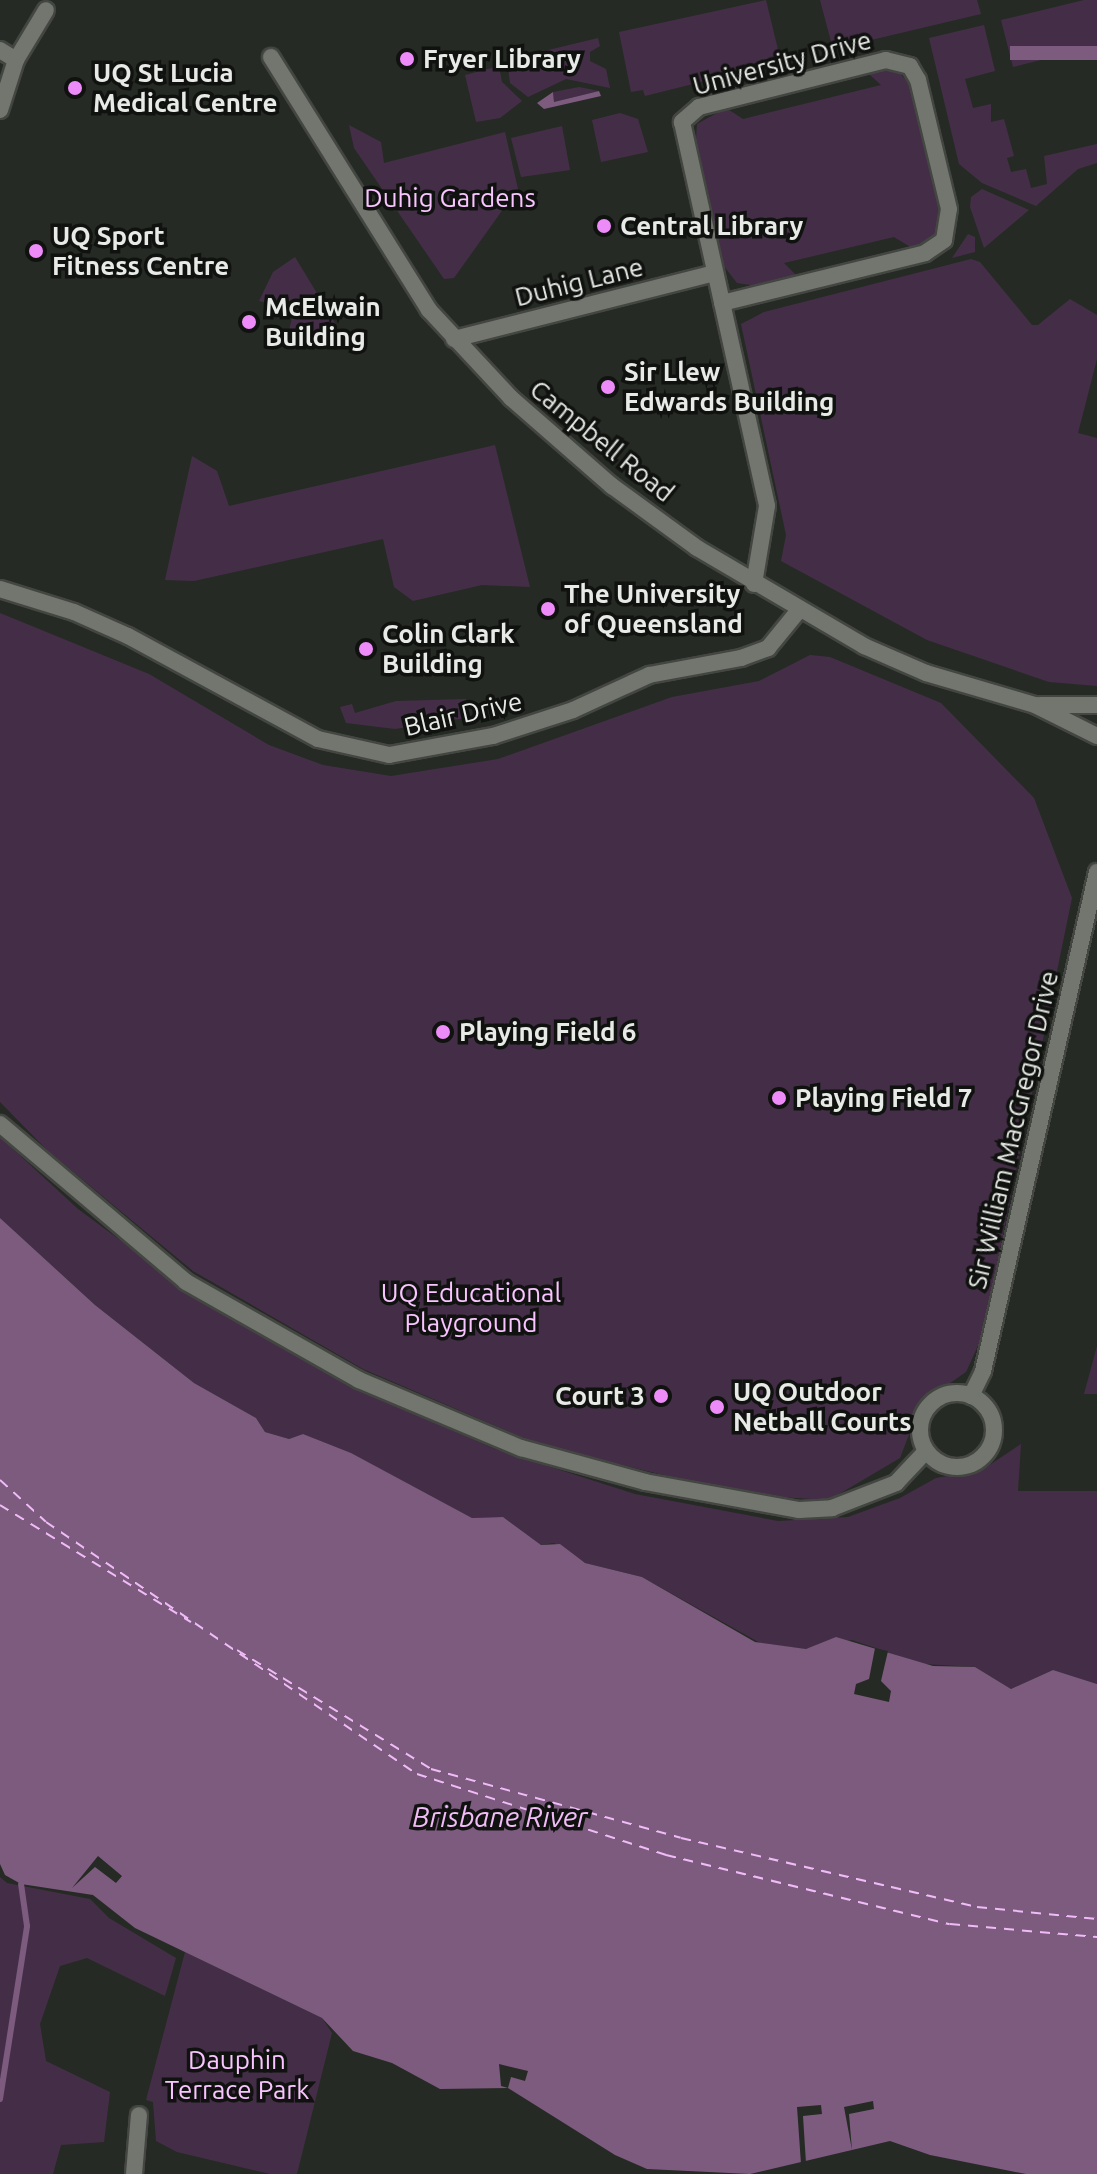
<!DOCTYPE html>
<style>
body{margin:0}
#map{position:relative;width:1097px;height:2174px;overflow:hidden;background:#262a24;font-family:Ubuntu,sans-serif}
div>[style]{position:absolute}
.green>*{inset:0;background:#442e47}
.water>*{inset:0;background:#7c5b7f;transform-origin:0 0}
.pier>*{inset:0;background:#262a24}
.stream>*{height:6px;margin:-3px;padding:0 3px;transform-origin:3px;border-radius:3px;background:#7c5b7f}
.ferry>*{height:2px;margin-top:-1px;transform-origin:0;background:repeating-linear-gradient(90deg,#f0bbf6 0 10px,transparent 0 18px)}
.roads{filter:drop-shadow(2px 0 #434641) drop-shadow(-2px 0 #434641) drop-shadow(0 2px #434641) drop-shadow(0 -2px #434641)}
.street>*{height:16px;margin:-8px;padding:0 8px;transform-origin:8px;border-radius:8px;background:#72766f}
.street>.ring{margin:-8px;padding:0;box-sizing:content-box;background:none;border:16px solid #72766f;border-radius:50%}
.dots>*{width:22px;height:22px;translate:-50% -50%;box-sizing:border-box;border:4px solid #10120f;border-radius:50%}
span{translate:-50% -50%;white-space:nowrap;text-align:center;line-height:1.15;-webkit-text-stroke:7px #10120f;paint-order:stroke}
.poi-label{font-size:26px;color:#e7eae6;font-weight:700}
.left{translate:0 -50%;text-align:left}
.right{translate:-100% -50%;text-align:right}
.street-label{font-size:26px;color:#e7eae6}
.park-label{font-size:26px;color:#f9c4ff}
.water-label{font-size:28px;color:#f0bbf6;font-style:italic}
</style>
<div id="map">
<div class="green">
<i style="clip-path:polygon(766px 0,781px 62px,645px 96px,643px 90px,631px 92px,619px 32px)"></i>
<i style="clip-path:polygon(820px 0,977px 0,981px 14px,833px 49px)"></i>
<i style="clip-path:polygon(1084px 0,1097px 0,1097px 46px,1013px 67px,1001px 20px)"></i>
<i style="clip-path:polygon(984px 25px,995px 71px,965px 79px,973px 108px,991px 104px,991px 122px,1004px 119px,1014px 156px,1007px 158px,1011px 172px,1026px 169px,1031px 188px,1047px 184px,1044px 156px,1097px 144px,1097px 163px,1078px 169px,1036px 206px,982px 183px,959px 164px,929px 38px)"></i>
<i style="clip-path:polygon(598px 38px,600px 46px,590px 52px,590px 61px,606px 69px,610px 88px,566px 79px,528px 97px,510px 83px,507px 60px)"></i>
<i style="clip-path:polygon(499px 66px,502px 82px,522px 101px,500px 118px,476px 122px,465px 75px)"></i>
<i style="clip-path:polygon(885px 70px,900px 73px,913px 89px,943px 213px,939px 233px,912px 248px,894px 237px,784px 263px,797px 276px,757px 286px,737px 283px,723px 265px,695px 152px,697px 124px,726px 108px,743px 119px,881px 85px,869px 74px)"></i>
<i style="clip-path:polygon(579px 87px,599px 91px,554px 102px,553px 92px)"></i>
<i style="clip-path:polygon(620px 113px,638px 119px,648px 152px,601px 162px,592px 120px)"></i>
<i style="clip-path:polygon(349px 125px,381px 142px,384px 163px,505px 132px,521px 202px,506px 205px,454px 278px,444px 279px,354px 148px)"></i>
<i style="clip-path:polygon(562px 126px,570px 170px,521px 177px,511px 138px)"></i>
<i style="clip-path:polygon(982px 189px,1029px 210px,984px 248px,970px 207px,971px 197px)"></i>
<i style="clip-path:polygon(968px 234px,975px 237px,975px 252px,952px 258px)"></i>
<i style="clip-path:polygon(295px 257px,338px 328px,309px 345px,286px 344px,294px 309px,259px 301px,273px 272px)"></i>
<i style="clip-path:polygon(971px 259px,980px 262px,1032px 325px,1038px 325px,1070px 299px,1097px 315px,1097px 359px,1078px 433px,1097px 438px,1097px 686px,1049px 682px,927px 640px,781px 561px,786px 535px,741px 324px,764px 312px)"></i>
<i style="clip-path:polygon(495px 445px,530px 587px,482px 585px,413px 601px,394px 587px,383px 539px,194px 581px,165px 580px,192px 456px,217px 471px,229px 506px)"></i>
<i style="clip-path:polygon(0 613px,149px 674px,269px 745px,323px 765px,391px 776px,498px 759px,672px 697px,759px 681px,810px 655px,830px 657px,941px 703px,1034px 798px,1072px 898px,982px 1337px,966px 1372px,921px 1403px,900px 1458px,829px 1500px,746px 1495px,540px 1445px,363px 1369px,193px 1271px,48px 1151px,0 1102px)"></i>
<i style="clip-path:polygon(466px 699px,466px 718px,395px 729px,346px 723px,340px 707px,352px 704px,355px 713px,396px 701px)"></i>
<i style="clip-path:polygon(0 1137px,78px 1209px,215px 1310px,352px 1387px,495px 1449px,635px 1494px,778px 1521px,848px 1517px,900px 1498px,936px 1478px,982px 1470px,1021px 1444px,1018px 1491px,1097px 1491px,1097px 1684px,1053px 1670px,1011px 1689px,975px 1667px,923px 1664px,852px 1640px,806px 1649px,762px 1644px,642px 1577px,585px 1563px,554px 1543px,541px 1545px,503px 1517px,472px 1518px,350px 1453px,303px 1434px,289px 1439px,265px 1432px,256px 1418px,194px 1383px,95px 1305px,0 1218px)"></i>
<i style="clip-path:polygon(1097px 1346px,1097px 1394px,1084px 1394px)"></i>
<i style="clip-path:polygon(0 1877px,7px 1883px,90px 1899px,109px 1918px,176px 1958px,165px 1996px,87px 1958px,60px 1966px,40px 2024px,46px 2061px,110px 2092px,104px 2142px,61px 2145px,53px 2174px,0 2174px)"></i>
<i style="clip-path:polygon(185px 1952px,322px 2018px,332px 2033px,297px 2174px,270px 2174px,177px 2152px,156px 2141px,153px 2102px,146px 2100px)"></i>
</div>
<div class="water">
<i style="left:1097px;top:46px;width:14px;height:87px;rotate:90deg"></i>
<i style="clip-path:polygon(599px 91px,601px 96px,544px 109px,537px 103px,553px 92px,554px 102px)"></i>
<i style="clip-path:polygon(0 1218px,95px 1305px,194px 1383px,256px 1418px,265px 1432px,289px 1439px,303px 1434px,351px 1453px,472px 1518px,503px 1517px,541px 1545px,560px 1544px,585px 1563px,642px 1577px,755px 1642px,806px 1649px,836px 1637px,933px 1666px,975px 1667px,1011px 1689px,1053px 1670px,1097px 1684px,1097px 2174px,1026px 2174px,930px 2155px,890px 2141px,750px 2174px,647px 2169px,615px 2155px,508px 2088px,440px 2089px,392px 2063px,353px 2051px,322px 2018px,135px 1928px,93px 1895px,21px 1884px,5px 1875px,0 1864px)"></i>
</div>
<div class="pier">
<i style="clip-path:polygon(875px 1648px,888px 1651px,881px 1681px,891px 1691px,889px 1702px,854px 1694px,856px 1684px,869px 1679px)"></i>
<i style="clip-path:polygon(98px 1856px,122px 1876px,116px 1883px,95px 1867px,72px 1888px)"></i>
<i style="clip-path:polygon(499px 2064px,528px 2071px,525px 2081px,511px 2077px,508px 2088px,501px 2086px)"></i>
<i style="clip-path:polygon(873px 2101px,874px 2109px,849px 2114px,852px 2150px,844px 2107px)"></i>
<i style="clip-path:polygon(821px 2105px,822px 2114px,803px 2116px,806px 2163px,801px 2164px,797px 2107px)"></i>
</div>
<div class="stream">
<i style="left:0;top:2099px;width:175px;rotate:-81.1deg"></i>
<i style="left:27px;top:1926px;width:42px;rotate:-98.1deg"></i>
</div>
<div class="ferry">
<i style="left:0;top:1480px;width:62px;rotate:42.4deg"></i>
<i style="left:46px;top:1522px;width:448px;rotate:34.2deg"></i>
<i style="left:417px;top:1774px;width:262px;rotate:18deg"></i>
<i style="left:666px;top:1855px;width:292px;rotate:13.7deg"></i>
<i style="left:950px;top:1924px;width:148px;rotate:5.1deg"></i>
<i style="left:0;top:1505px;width:224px;rotate:31.5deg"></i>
<i style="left:237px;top:1650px;width:228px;rotate:31.5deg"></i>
<i style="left:431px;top:1769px;width:259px;rotate:15.4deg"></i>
<i style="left:681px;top:1838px;width:304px;rotate:13.1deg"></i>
<i style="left:977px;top:1907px;width:121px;rotate:5.7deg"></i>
</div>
<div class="roads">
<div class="street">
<i style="left:0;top:50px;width:19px;rotate:32deg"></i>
<i style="left:271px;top:57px;width:298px;rotate:58deg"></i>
<i style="left:429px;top:310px;width:120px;rotate:47deg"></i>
<i style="left:511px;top:398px;width:134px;rotate:41.1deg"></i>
<i style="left:612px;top:486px;width:105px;rotate:36.1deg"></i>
<i style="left:697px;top:548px;width:194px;rotate:30.4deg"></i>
<i style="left:864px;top:646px;width:68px;rotate:23.5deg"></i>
<i style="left:926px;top:673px;width:114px;rotate:16.4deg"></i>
<i style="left:1035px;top:705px;width:69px;rotate:26.6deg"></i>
<i style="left:0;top:110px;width:52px;rotate:-72.3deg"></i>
<i style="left:16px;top:60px;width:58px;rotate:-59deg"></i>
<i style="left:722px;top:303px;width:209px;rotate:-13.8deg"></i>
<i style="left:925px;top:253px;width:23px;rotate:-34deg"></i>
<i style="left:944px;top:240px;width:31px;rotate:-81deg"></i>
<i style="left:949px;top:209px;width:133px;rotate:-103.5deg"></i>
<i style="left:918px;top:80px;width:16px;rotate:-120deg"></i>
<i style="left:910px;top:66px;width:25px;rotate:-166deg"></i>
<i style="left:886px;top:60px;width:193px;rotate:165.9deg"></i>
<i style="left:699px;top:107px;width:23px;rotate:139deg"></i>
<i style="left:682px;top:122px;width:393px;rotate:77.5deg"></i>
<i style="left:767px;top:506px;width:79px;rotate:99.5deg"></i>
<i style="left:454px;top:339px;width:269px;rotate:-14.2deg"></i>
<i style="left:0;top:589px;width:77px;rotate:17.3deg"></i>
<i style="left:74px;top:612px;width:59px;rotate:24deg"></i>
<i style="left:128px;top:636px;width:216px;rotate:28.5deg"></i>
<i style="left:318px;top:739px;width:73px;rotate:12.7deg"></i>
<i style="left:389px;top:755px;width:106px;rotate:-10.4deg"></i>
<i style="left:493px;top:736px;width:84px;rotate:-18deg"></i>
<i style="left:573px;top:710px;width:84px;rotate:-24.7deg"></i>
<i style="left:649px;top:675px;width:94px;rotate:-10.5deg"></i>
<i style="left:741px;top:658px;width:29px;rotate:-20deg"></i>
<i style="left:768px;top:648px;width:49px;rotate:-50.8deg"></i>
<i style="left:1040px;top:705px;width:57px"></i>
<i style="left:0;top:1124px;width:244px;rotate:40.3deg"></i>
<i style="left:186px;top:1282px;width:199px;rotate:29.5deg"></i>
<i style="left:359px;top:1380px;width:176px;rotate:22.8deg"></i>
<i style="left:521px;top:1448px;width:129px;rotate:15.3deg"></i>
<i style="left:645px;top:1482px;width:157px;rotate:10.3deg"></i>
<i style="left:799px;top:1510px;width:33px;rotate:-3deg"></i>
<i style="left:832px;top:1508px;width:69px;rotate:-21.3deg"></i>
<i style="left:896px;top:1483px;width:44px;rotate:-46.8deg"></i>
<i class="ring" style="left:920px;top:1393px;width:58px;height:58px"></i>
<i style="left:971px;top:1396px;width:28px;rotate:-64deg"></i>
<i style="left:983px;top:1371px;width:512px;rotate:-77.13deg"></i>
<i style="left:134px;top:2174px;width:59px;rotate:-85.2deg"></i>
</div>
</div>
<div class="dots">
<i style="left:407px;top:59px;background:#ed8cf9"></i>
<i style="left:75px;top:88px;background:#ed8cf9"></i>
<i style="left:604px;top:226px;background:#ed8cf9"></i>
<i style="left:36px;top:251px;background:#ed8cf9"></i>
<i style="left:249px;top:322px;background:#ed8cf9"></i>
<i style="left:608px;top:387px;background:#ed8cf9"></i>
<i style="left:548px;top:609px;background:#ed8cf9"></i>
<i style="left:366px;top:649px;background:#ed8cf9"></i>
<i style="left:443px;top:1032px;background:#ed8cf9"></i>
<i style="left:779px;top:1098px;background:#ed8cf9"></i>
<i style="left:661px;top:1396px;background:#ed8cf9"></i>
<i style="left:717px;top:1407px;background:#ed8cf9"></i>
</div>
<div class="poi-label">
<span class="left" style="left:423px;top:59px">Fryer Library</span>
<span class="left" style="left:93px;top:88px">UQ St Lucia<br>Medical Centre</span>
<span class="left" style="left:620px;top:226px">Central Library</span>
<span class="left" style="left:52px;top:251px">UQ Sport<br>Fitness Centre</span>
<span class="left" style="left:265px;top:322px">McElwain<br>Building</span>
<span class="left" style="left:624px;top:387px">Sir Llew<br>Edwards Building</span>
<span class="left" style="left:564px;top:609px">The University<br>of Queensland</span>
<span class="left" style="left:382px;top:649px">Colin Clark<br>Building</span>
<span class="left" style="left:459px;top:1032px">Playing Field 6</span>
<span class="left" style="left:795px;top:1098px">Playing Field 7</span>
<span class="left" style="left:733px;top:1407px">UQ Outdoor<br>Netball Courts</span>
<span class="right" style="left:645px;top:1396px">Court 3</span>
</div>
<div class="street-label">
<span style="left:782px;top:63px;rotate:-15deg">University Drive</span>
<span style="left:579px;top:282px;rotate:-14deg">Duhig Lane</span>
<span style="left:602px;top:441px;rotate:39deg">Campbell Road</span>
<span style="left:463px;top:714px;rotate:-13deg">Blair Drive</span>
<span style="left:1013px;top:1130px;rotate:-77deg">Sir William MacGregor Drive</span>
</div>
<div class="park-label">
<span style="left:450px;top:198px">Duhig Gardens</span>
<span style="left:471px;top:1308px">UQ Educational<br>Playground</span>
<span style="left:237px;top:2075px">Dauphin<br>Terrace Park</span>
</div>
<div class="water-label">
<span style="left:500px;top:1817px">Brisbane River</span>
</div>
</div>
